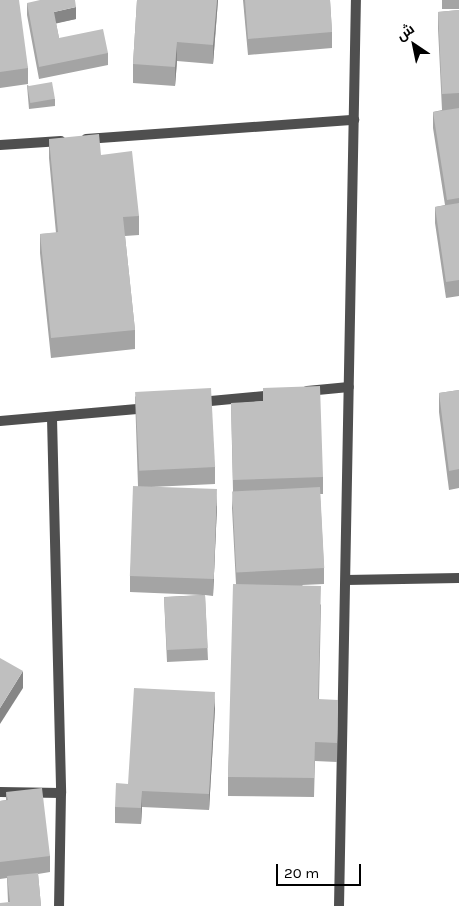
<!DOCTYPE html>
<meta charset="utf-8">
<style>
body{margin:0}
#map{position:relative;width:459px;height:906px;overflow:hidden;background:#fff;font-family:Karla,Cairo,sans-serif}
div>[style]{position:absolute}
.minor>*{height:10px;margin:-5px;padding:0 5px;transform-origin:5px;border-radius:5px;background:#4f4f4f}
.wall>*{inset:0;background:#a4a4a4;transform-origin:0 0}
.shaded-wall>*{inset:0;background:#868686}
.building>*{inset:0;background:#bfbfbf;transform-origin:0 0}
span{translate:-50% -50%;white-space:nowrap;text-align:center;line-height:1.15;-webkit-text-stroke:4px #fff;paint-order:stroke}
.north{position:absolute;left:389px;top:20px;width:50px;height:50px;-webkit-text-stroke:4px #fff;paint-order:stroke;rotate:326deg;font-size:14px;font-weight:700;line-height:20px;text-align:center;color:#000}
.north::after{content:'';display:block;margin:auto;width:18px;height:22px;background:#000;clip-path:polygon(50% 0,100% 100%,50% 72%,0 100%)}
.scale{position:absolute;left:276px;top:864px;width:85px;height:22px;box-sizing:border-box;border:2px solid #000;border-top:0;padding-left:6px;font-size:15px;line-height:18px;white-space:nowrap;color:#000;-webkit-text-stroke:4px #fff;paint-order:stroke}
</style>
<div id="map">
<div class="minor">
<i style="left:86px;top:139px;width:269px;rotate:-4.1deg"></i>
<i style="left:0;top:145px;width:61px;rotate:-3.8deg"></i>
<i style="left:307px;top:391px;width:42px;rotate:-5.4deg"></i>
<i style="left:200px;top:402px;width:75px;rotate:-5.3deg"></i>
<i style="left:52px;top:418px;width:375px;rotate:88.6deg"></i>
<i style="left:61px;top:793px;width:113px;rotate:91deg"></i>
<i style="left:0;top:421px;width:149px;rotate:-5deg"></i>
<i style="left:346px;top:580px;width:113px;rotate:-1deg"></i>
<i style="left:0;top:792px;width:61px;rotate:0.9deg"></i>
<i style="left:339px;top:906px;width:906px;rotate:-88.93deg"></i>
</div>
<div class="wall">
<i style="clip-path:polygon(0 0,28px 68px,28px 84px,0 88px)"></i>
<i style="clip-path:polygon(137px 0,218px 0,213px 64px,177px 61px,175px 86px,133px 83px,133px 64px)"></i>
<i style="clip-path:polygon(243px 0,330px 0,332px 32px,332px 48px,248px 55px)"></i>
<i style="left:442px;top:0;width:17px;height:9px"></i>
<i style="clip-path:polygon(27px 3px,76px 19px,56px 23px,59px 38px,108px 53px,108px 65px,39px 79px,27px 15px)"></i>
<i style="clip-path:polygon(459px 10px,459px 296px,446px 298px,435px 223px,435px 207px,445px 205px,433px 128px,433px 112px,442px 110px,438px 28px,438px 12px)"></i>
<i style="clip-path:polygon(27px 85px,55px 99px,55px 106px,29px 109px)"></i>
<i style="clip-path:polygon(49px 139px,101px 155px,139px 216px,139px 235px,125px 236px,135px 330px,135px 349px,51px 358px,40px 253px,40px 234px,56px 233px,49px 158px)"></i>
<i style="clip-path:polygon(459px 390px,459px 488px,449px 490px,439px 412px,439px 393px)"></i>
<i style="clip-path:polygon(135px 396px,215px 467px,215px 484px,151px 487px,217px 506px,213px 596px,205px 595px,208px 660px,167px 662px,164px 597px,203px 595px,130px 592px,130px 576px,138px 486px)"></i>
<i style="clip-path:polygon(231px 403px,323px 477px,323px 494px,320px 494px,324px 568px,324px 584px,302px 585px,321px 605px,319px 699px,338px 719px,337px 762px,315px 761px,314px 797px,228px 796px,228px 777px,236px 584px,232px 508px,233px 491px)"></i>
<i style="clip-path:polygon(215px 708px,209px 810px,142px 807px,141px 824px,115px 823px,115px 807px,128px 784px)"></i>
<i style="clip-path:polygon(6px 792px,50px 856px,50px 872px,38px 874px,41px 906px,8px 902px,7px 878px,0 879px,0 801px,6px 800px)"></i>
</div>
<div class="shaded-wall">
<i style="clip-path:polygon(217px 0,218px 0,213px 64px,213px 45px)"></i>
<i style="clip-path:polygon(76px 7px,76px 19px,54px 24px,54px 12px)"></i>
<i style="clip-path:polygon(177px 42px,177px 61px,175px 86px,175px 67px)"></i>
<i style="clip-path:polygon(217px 489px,217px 506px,213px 596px,213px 579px)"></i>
<i style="clip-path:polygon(23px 671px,23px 688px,0 724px,0 708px)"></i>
<i style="clip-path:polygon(215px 692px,215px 708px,209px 810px,209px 794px)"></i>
<i style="clip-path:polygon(142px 791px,142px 807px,141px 824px,141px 808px)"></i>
</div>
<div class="building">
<i style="clip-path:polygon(0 0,19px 0,28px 68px,0 72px)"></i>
<i style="clip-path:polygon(40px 0,75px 0,76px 7px,54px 12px,59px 38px,103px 29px,108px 53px,39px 67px,27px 3px)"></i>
<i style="clip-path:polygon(137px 0,217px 0,213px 45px,177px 42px,175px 67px,133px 64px)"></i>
<i style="clip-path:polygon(245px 0,330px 0,332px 32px,248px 39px)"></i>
<i style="clip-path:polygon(459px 10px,459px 93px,442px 94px,438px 12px)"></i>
<i style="left:52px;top:82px;width:17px;height:25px;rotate:80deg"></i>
<i style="clip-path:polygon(459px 108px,459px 198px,447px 200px,433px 112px)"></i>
<i style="clip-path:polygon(99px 134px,101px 155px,132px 151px,139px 216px,123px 217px,135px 330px,51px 338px,40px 234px,58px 232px,49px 139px)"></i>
<i style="clip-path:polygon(459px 203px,459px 280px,446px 282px,435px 207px)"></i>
<i style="clip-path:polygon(320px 386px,323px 477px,233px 480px,231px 403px,263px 401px,263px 388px)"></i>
<i style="left:211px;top:388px;width:79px;height:76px;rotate:87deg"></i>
<i style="clip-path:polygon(459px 390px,459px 469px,449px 471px,439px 393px)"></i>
<i style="left:133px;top:486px;width:84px;height:90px;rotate:2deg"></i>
<i style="left:320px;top:487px;width:81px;height:88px;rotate:87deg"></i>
<i style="clip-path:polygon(233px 584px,321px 586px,318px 699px,338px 700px,337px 743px,315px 742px,314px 778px,228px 777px)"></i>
<i style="left:205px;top:595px;width:53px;height:41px;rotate:87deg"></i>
<i style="clip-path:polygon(0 658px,23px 671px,0 708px)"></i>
<i style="clip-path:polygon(134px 688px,215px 692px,209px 794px,142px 791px,141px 808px,115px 807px,116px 783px,128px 784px)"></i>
<i style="clip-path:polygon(42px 788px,50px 856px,0 862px,0 801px,8px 800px,6px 792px)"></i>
<i style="clip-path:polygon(38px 873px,41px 906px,0 906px,0 903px,10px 902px,7px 876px)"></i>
</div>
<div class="north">ش</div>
<div class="scale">20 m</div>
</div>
